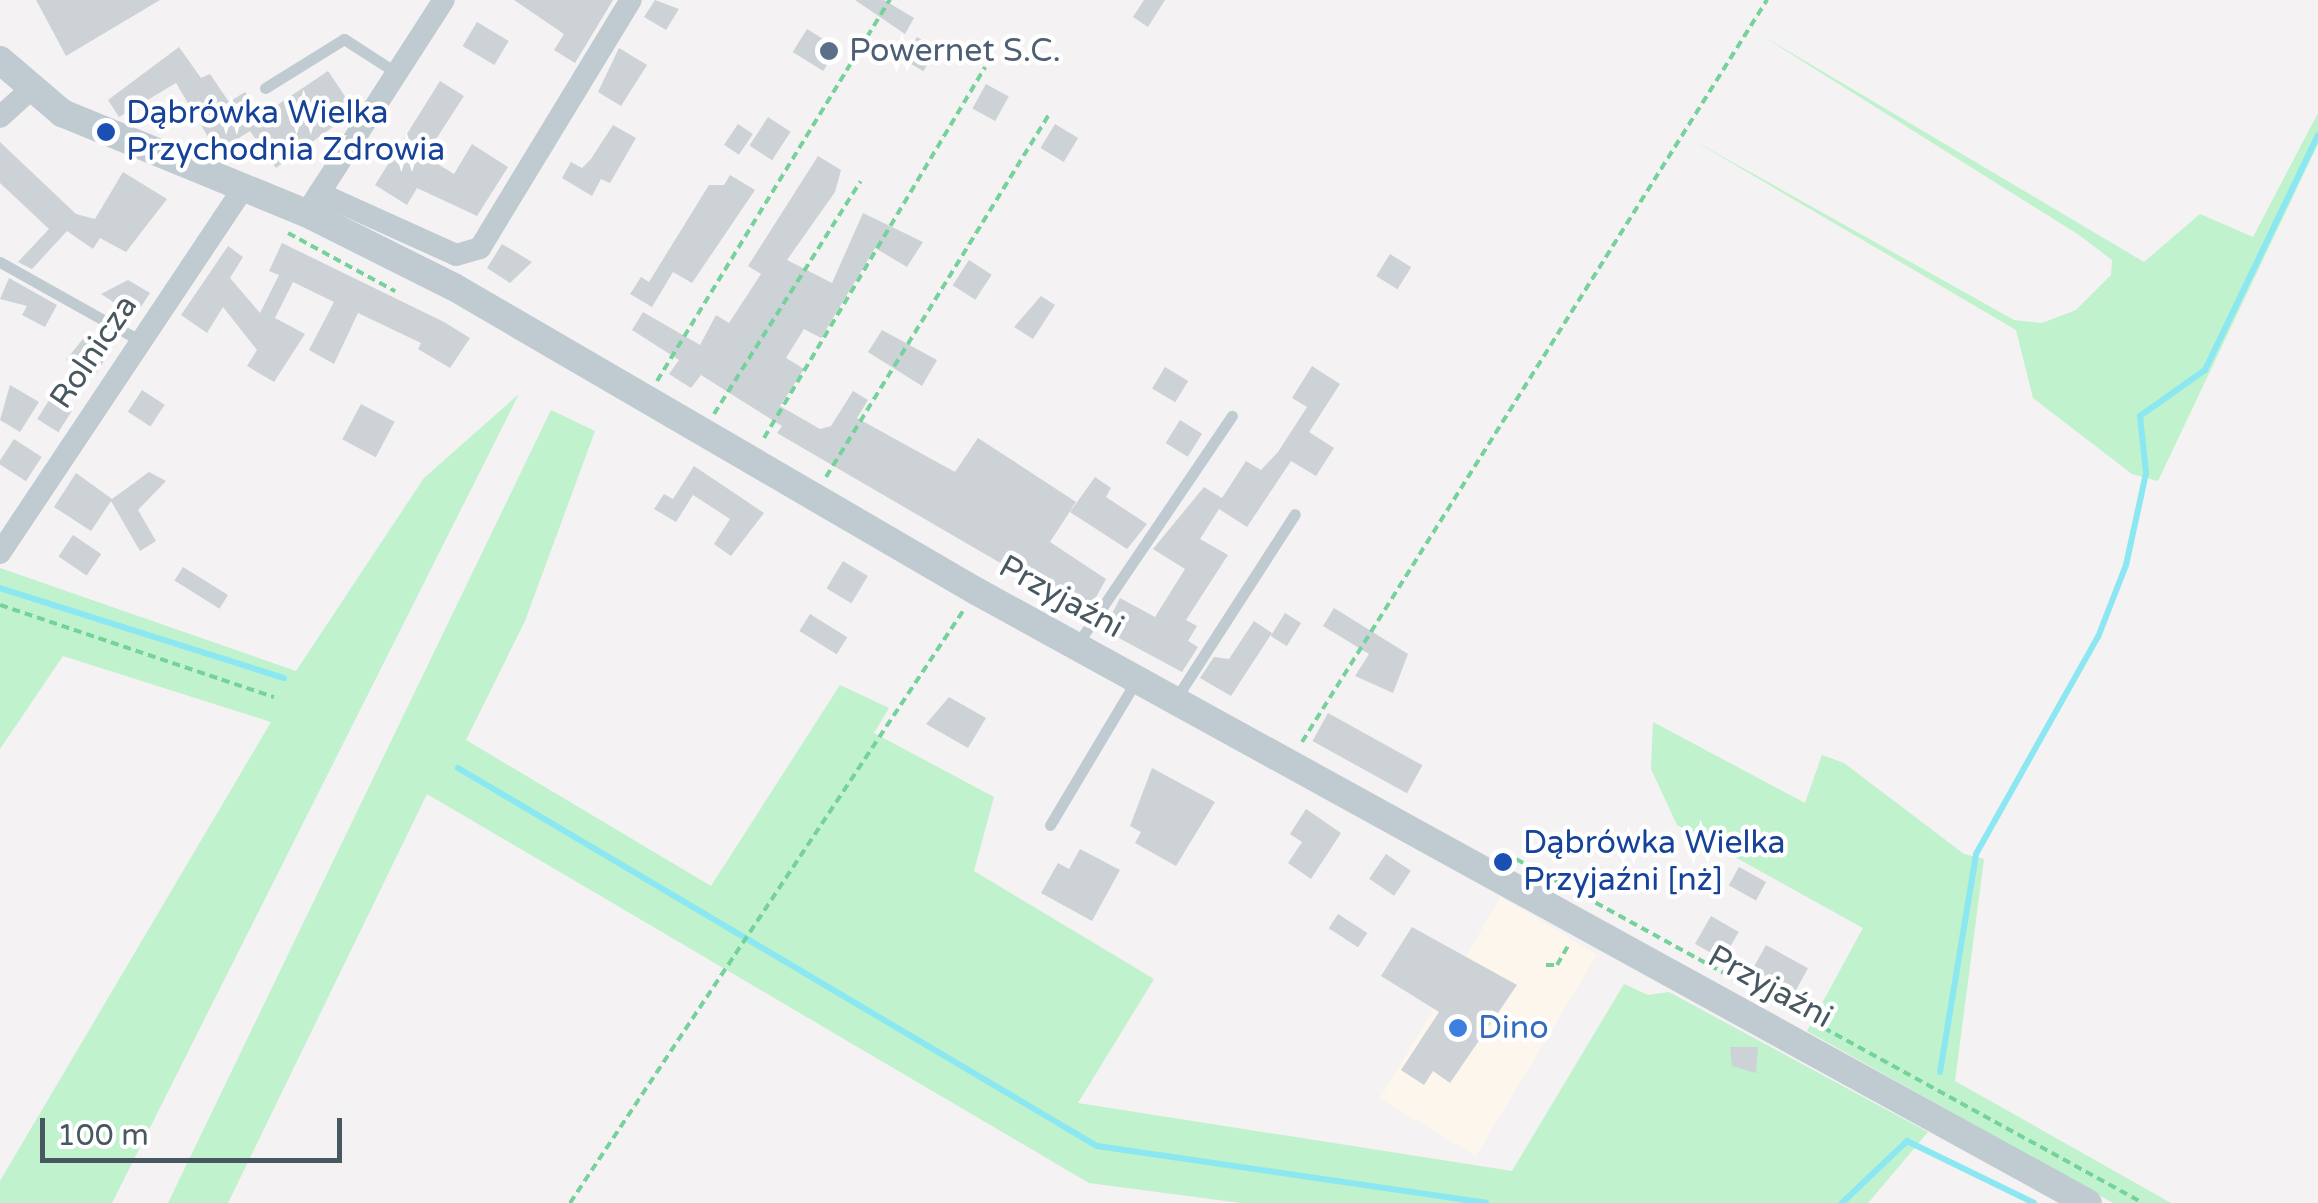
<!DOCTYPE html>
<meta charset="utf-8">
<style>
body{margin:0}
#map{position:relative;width:2318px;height:1203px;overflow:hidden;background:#f4f2f2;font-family:"Varela Round",sans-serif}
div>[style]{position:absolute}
.commercial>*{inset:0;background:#fdf6ec;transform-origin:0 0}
.green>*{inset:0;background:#bff2cd}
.stream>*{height:6px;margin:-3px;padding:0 3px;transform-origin:3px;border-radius:3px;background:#8be7f1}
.building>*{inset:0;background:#cdd2d6;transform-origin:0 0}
.path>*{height:4px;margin-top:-2px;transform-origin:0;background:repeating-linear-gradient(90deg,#75d29a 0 8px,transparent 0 13px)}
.service>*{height:11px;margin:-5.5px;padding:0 5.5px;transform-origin:5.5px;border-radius:5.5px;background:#bfcbd1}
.minor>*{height:22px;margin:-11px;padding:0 11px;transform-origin:11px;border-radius:11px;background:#bfcbd1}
.tertiary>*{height:28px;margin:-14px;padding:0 14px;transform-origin:14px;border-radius:14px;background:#bfcbd1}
.dots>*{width:28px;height:28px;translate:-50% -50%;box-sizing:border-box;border:5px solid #fff;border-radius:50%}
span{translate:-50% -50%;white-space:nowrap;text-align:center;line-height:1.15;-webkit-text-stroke:9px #fff;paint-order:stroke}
.service-label{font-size:32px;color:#4e5e75}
.left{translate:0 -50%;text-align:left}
.transit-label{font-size:32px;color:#164399}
.street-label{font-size:32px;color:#485860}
.shop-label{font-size:32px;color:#366cbe}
.scale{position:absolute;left:40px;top:1118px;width:302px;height:45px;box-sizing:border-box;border:5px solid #485860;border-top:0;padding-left:12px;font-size:30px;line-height:35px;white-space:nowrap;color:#485860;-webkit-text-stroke:8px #fff;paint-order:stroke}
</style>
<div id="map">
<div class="commercial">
<i style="left:1501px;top:897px;width:112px;height:235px;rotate:31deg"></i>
</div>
<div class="green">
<i style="clip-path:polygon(1761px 35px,2144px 262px,2200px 214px,2253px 237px,2318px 113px,2318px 144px,2158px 481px,2132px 474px,2033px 398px,2016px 330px,1691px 139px,2014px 320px,2042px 323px,2076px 310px,2111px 275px,2112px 260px,2079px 235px)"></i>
<i style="clip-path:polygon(519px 394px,112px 1203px,0 1203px,0 1181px,271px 722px,63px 656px,0 749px,0 568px,296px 671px,424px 478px)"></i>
<i style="clip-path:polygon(551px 410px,595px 431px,525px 621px,466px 740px,711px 886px,840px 685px,889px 708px,874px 733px,994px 797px,974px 871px,1154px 979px,1078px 1103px,1512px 1171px,1624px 984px,1648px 995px,1669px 992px,1928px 1132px,1868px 1203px,1241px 1203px,1089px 1183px,427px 794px,228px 1203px,168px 1203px)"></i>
<i style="clip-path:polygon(1653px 722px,1805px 803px,1822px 755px,1844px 763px,1964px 854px,1984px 859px,1955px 1081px,2171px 1203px,2113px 1203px,1807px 1031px,1863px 928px,1677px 825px,1651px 769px)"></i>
</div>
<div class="stream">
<i style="left:0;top:588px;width:298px;rotate:17.6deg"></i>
<i style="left:458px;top:768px;width:742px;rotate:30.61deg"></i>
<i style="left:1097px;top:1146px;width:393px;rotate:8.3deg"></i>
<i style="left:1940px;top:1072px;width:221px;rotate:-80.6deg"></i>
<i style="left:1976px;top:854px;width:249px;rotate:-60.7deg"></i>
<i style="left:2098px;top:637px;width:77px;rotate:-68.7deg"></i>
<i style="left:2126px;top:565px;width:94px;rotate:-77.7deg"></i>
<i style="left:2146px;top:473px;width:57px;rotate:-96deg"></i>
<i style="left:2140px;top:416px;width:80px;rotate:-35.3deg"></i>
<i style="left:2205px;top:370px;width:261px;rotate:-64.3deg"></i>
<i style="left:1842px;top:1203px;width:90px;rotate:-43.6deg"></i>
<i style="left:1907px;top:1141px;width:141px;rotate:26deg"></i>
</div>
<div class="building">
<i style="clip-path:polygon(36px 0,160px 0,66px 56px)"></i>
<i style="clip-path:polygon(514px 0,613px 0,575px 63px,554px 50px,564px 34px)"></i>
<i style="clip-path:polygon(655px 0,679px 9px,666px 30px,644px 17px)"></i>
<i style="clip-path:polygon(855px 0,884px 0,914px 18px,905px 34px)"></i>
<i style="clip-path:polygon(1144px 0,1165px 0,1148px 27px,1133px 17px)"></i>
<i style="left:477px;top:22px;width:37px;height:28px;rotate:31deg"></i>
<i style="left:807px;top:29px;width:36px;height:27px;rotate:32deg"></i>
<i style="left:917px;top:37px;width:23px;height:26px;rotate:31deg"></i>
<i style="clip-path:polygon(179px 47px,201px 78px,210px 74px,229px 102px,245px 92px,261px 116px,328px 71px,355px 111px,276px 168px,250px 131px,217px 152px,176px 83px,119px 117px,108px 100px)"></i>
<i style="clip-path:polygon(619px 48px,647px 65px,621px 106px,598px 92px)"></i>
<i style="clip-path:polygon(440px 81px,464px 96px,425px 156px,454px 174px,472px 144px,508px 167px,477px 216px,417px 188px,407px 205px,375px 185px)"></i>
<i style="left:986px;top:84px;width:26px;height:28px;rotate:29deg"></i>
<i style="left:768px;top:117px;width:27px;height:34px;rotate:33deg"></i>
<i style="left:738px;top:124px;width:18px;height:25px;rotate:34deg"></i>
<i style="left:1055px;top:124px;width:27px;height:28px;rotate:31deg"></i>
<i style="clip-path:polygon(613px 125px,636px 138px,610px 183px,601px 179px,592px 196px,562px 178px,571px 162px,582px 168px,591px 159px)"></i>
<i style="clip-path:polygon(0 142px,76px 214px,95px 219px,123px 172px,167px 199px,126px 252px,100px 238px,93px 249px,67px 231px,32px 269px,18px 262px,49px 229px,0 183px)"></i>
<i style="clip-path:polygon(818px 156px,841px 170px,835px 192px,787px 260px,832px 283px,863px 213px,923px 242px,907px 267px,875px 248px,821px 338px,804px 329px,786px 358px,804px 369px,780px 406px,820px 429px,831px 426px,853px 391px,868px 400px,857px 418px,955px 472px,978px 438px,1076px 502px,1050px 542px,1106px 579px,1088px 612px,1031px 571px,1026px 578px,777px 433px,782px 426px,701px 375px,691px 388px,669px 374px,679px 360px,632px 330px,643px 312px,700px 345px,716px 315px,729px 323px,761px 274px,748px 266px)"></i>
<i style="clip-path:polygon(730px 175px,755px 190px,692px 283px,673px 272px,652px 307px,630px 294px,641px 277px,649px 282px,709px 185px,724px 185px)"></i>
<i style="clip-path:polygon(282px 243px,444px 322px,470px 338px,450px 368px,418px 349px,421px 343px,358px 313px,334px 364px,309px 350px,334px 302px,293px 282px,275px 318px,305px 334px,274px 382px,247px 366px,257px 350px,223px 307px,207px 333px,181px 315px,228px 246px,243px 257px,230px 278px,260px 313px,279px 275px,269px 271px)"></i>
<i style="clip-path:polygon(502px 244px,532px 262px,510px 283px,487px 268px)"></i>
<i style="left:1390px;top:254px;width:25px;height:26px;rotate:32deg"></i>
<i style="left:969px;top:260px;width:27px;height:30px;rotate:33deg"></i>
<i style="clip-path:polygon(9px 278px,57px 305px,45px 327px,22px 315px,27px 306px,0 299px)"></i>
<i style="clip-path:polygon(128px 280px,150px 293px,135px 316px,101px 294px)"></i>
<i style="clip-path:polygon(1041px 296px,1055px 305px,1033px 339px,1014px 327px)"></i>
<i style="clip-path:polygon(882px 330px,937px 360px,922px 386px,868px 352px)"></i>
<i style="clip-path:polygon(86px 335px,111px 349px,95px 376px,66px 360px)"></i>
<i style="clip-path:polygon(1312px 366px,1340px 384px,1309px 432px,1334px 448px,1316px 476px,1291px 461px,1247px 527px,1219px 509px,1200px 539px,1228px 555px,1186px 620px,1197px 626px,1188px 641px,1198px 647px,1182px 672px,1104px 630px,1120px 598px,1155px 617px,1185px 569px,1153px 549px,1204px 487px,1222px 498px,1246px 461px,1261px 470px,1278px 452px,1307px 407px,1292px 398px)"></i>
<i style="left:1165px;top:367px;width:27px;height:25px;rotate:31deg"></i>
<i style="clip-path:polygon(10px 385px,39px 402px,20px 432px,0 420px)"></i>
<i style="left:142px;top:390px;width:27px;height:26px;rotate:33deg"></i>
<i style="left:51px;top:397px;width:25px;height:26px;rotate:32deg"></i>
<i style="left:361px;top:404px;width:38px;height:40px;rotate:28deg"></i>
<i style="left:1180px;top:420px;width:26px;height:27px;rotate:32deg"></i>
<i style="left:14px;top:439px;width:33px;height:29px;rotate:33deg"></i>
<i style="clip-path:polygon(694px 466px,764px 513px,731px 556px,714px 544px,730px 519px,693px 495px,676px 522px,654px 509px,664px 494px,673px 499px)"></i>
<i style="clip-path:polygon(149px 472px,166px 481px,138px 510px,156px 541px,140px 551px,111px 501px,91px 531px,54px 507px,76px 473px,112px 499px)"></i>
<i style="clip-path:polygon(1095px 477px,1111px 488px,1106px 497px,1147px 524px,1127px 549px,1070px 512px)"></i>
<i style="left:73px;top:535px;width:34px;height:26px;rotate:34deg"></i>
<i style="left:843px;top:561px;width:29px;height:32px;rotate:31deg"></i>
<i style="left:183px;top:567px;width:53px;height:16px;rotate:32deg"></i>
<i style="clip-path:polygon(1334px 608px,1408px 654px,1393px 693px,1355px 676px,1369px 654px,1323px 626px)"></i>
<i style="left:1285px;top:613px;width:19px;height:27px;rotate:32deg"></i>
<i style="left:810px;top:614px;width:44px;height:20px;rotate:32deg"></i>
<i style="clip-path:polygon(1254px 621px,1272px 633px,1231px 696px,1200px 678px,1214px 657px,1229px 659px)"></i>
<i style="clip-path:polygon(949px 697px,986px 718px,968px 748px,926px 724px)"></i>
<i style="left:1328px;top:713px;width:108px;height:32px;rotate:29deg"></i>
<i style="clip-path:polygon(1152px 768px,1215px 802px,1176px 866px,1135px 843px,1141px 832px,1130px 826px)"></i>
<i style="clip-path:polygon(1306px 809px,1341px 833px,1311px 879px,1288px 863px,1302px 842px,1290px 834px)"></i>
<i style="clip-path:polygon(1080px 849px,1120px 870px,1092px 921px,1041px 893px,1058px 863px,1069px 869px)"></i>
<i style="left:1386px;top:854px;width:30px;height:30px;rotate:34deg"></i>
<i style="left:1739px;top:867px;width:31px;height:21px;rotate:29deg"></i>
<i style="left:1338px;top:914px;width:35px;height:17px;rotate:33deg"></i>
<i style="left:1711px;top:916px;width:32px;height:32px;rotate:30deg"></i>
<i style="clip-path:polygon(1412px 927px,1517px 985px,1450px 1083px,1433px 1071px,1424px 1085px,1401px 1070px,1439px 1012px,1381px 976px)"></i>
<i style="left:1766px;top:945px;width:48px;height:33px;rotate:29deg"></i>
<i style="clip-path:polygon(1730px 1047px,1758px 1047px,1756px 1073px,1732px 1066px)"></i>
</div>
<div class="path">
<i style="left:288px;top:233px;width:122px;rotate:28.5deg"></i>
<i style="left:657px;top:381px;width:447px;rotate:-58.6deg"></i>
<i style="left:714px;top:414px;width:275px;rotate:-57.8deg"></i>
<i style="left:764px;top:438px;width:432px;rotate:-59.2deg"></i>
<i style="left:826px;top:477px;width:425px;rotate:-58.4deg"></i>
<i style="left:0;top:605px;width:289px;rotate:18.6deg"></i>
<i style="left:1302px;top:742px;width:876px;rotate:-57.93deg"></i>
<i style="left:1516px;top:859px;width:715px;rotate:28.75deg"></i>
<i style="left:1546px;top:965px;width:11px"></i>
<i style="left:1557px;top:965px;width:24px;rotate:-60deg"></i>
<i style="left:570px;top:1203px;width:711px;rotate:-56.42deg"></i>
</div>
<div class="service">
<i style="left:265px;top:88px;width:93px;rotate:-31.8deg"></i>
<i style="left:344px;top:39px;width:63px;rotate:32.7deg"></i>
<i style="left:0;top:262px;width:162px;rotate:29.3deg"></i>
<i style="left:1076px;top:646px;width:278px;rotate:-55.9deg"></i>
<i style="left:1175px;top:700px;width:221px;rotate:-57.2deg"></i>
<i style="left:1050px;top:825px;width:170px;rotate:-59.2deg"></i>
</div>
<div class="minor">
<i style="left:0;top:117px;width:39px;rotate:-42deg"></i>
<i style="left:319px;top:193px;width:150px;rotate:24.3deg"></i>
<i style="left:456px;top:255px;width:25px;rotate:-16deg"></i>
<i style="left:480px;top:248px;width:290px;rotate:-58.7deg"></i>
<i style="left:311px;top:206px;width:245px;rotate:-57.2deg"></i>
<i style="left:0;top:553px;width:438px;rotate:-56.3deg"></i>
</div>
<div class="tertiary">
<i style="left:0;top:60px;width:82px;rotate:40.5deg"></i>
<i style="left:62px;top:113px;width:264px;rotate:22.3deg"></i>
<i style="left:306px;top:213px;width:165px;rotate:26.6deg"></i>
<i style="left:454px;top:287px;width:604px;rotate:30.22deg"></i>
<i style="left:976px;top:591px;width:1269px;rotate:28.83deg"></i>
</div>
<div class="dots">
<i style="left:829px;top:51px;background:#5c6f8a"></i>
<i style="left:106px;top:132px;background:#1a4fb4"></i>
<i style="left:1503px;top:862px;background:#1a4fb4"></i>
<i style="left:1458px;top:1028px;background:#3f7fe0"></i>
</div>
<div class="service-label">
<span class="left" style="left:849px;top:51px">Powernet S.C.</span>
</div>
<div class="transit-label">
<span class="left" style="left:126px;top:132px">Dąbrówka Wielka<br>Przychodnia Zdrowia</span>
<span class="left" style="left:1523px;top:862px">Dąbrówka Wielka<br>Przyjaźni [nż]</span>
</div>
<div class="street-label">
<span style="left:94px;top:352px;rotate:-56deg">Rolnicza</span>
<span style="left:1061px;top:597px;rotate:29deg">Przyjaźni</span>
<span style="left:1770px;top:987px;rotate:29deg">Przyjaźni</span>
</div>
<div class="shop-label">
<span class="left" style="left:1478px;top:1028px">Dino</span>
</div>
<div class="scale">100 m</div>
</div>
